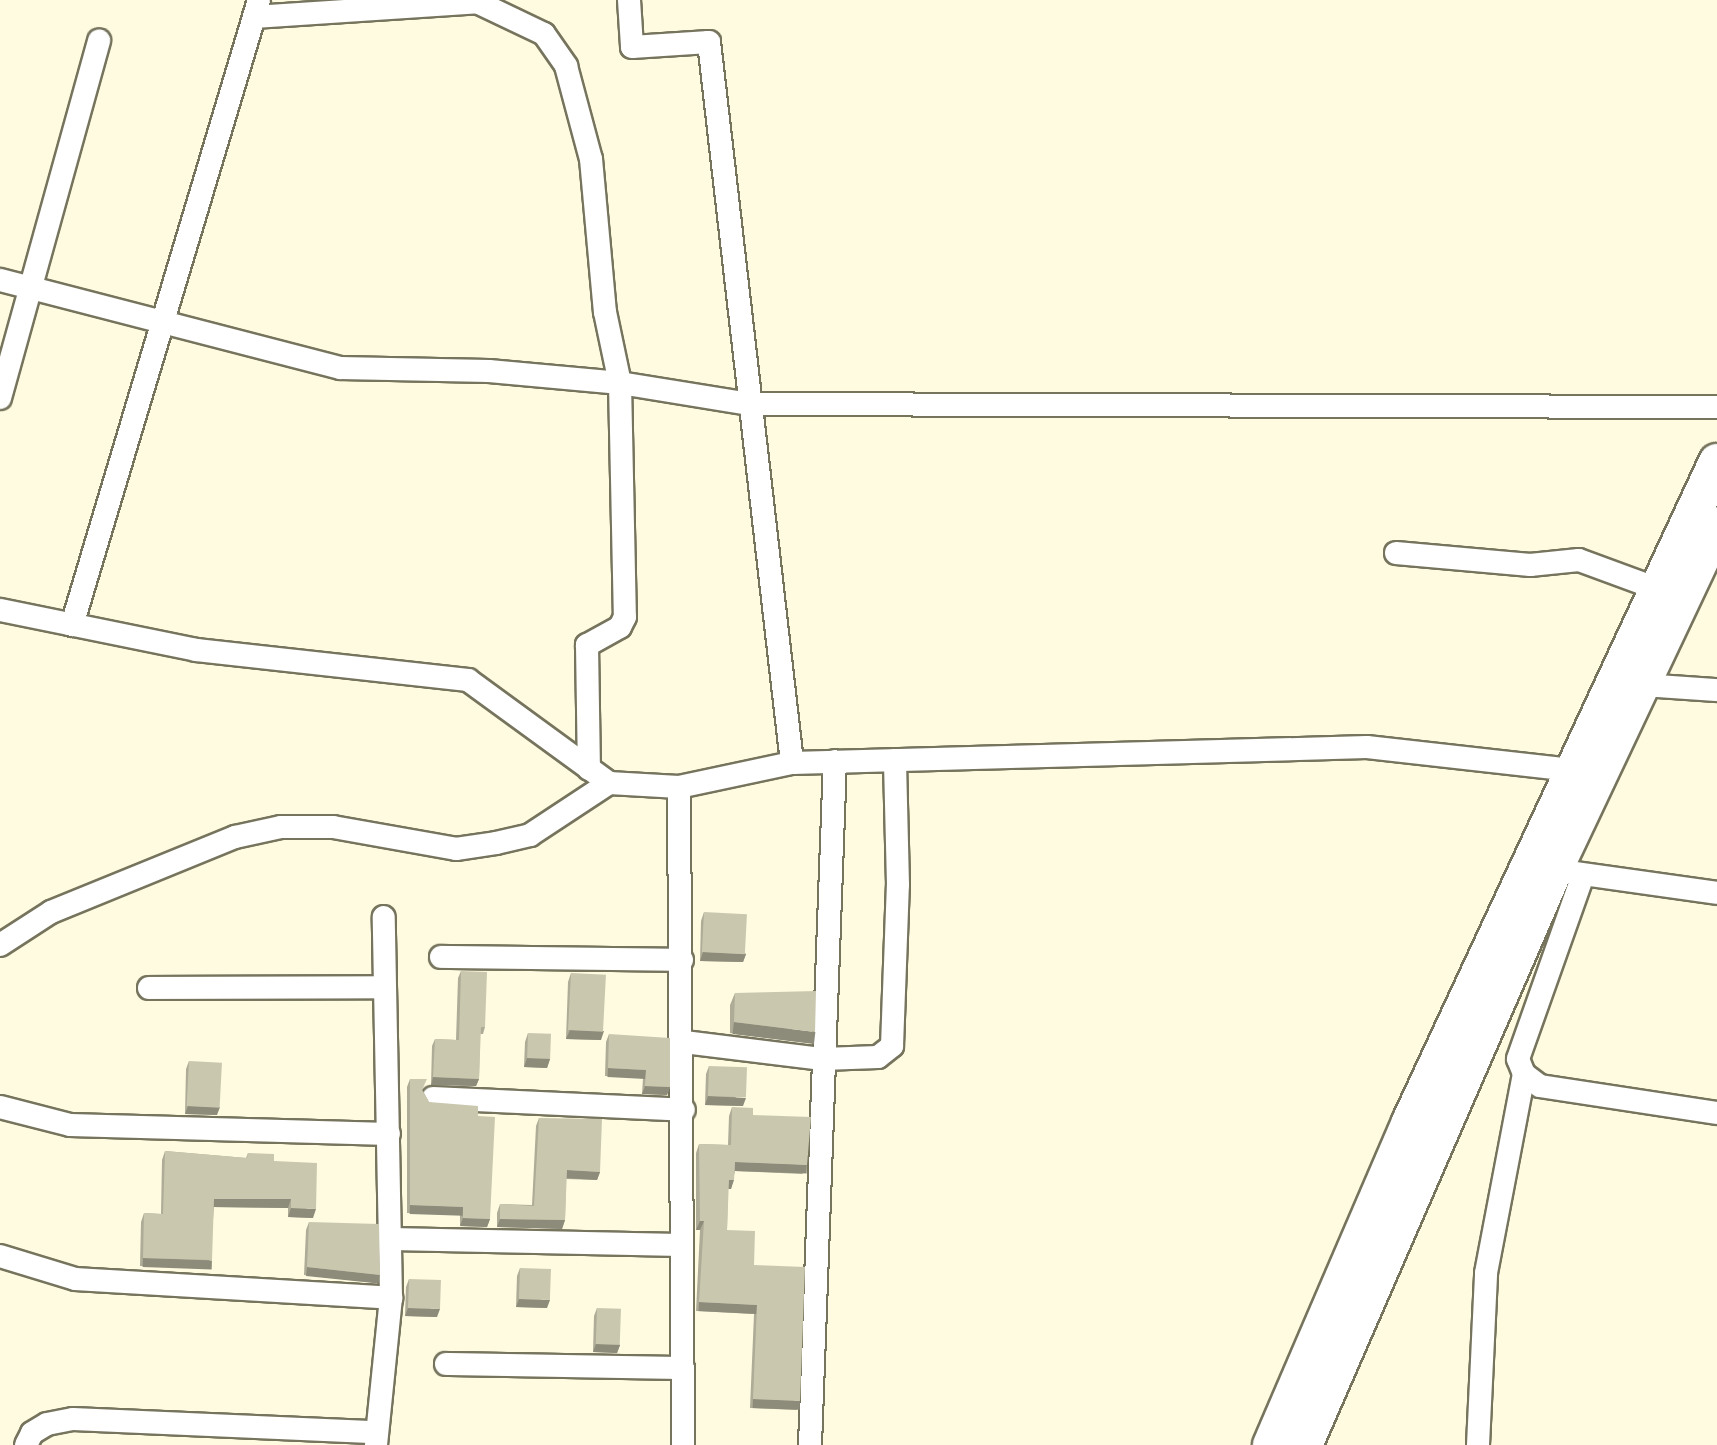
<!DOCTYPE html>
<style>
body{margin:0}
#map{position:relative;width:1717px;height:1445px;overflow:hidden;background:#fefbe1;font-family:"Nunito Sans",sans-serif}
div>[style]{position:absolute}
.roads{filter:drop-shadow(2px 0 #76745d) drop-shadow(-2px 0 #76745d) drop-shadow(0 2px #76745d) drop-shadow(0 -2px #76745d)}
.minor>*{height:22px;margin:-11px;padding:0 11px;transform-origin:11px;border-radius:11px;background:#fff}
.trunk>*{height:36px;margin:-18px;padding:0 18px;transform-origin:18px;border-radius:18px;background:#fff}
.wall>*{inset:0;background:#aeab96}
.shaded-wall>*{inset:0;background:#8d8b7a;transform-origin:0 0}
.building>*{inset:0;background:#cac7af;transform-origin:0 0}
span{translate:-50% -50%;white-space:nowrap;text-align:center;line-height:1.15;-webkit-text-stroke:8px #fefbe1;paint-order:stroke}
</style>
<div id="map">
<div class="roads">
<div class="minor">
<i style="left:629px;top:0;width:47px;rotate:86.3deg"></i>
<i style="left:632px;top:47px;width:77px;rotate:-3.7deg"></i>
<i style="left:709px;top:42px;width:726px;rotate:83.43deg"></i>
<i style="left:254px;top:17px;width:224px;rotate:-3.8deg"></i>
<i style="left:477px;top:2px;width:74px;rotate:25.5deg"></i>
<i style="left:544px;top:34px;width:39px;rotate:55deg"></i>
<i style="left:566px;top:66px;width:96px;rotate:75deg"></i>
<i style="left:591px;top:159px;width:154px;rotate:84.8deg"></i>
<i style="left:605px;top:312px;width:73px;rotate:78.1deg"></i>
<i style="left:620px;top:383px;width:234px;rotate:88.8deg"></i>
<i style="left:625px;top:617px;width:11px;rotate:117deg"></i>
<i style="left:620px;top:627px;width:38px;rotate:151deg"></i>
<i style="left:587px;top:645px;width:124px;rotate:89.1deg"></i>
<i style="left:0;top:280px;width:351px;rotate:14.5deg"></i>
<i style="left:340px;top:368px;width:149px;rotate:1.2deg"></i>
<i style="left:489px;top:371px;width:132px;rotate:5.2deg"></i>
<i style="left:620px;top:383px;width:132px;rotate:9.2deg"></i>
<i style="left:750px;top:404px;width:967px;rotate:0.18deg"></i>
<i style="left:0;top:398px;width:371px;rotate:-74.5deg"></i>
<i style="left:1396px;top:553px;width:135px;rotate:5.1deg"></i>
<i style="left:1530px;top:565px;width:49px;rotate:-5.8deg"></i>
<i style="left:1579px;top:560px;width:84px;rotate:20.2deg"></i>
<i style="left:0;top:610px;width:200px;rotate:11.5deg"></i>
<i style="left:196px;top:650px;width:274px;rotate:6.3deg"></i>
<i style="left:468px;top:680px;width:175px;rotate:36.1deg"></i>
<i style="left:609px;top:783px;width:70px;rotate:3.3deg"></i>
<i style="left:72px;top:625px;width:652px;rotate:-73.34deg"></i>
<i style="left:1643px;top:685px;width:74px;rotate:3.9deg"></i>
<i style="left:1568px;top:872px;width:150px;rotate:8deg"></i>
<i style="left:1582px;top:878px;width:192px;rotate:109.5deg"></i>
<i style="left:1518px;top:1059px;width:16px;rotate:68deg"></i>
<i style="left:1524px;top:1074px;width:20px;rotate:37deg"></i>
<i style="left:1540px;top:1086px;width:179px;rotate:8.7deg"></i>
<i style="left:0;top:945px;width:61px;rotate:-32.9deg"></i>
<i style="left:51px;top:912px;width:199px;rotate:-22.2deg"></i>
<i style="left:235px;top:837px;width:47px;rotate:-12.3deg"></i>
<i style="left:281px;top:827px;width:52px"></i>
<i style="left:333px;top:827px;width:125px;rotate:10.1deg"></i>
<i style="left:456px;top:849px;width:40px;rotate:-8.5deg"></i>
<i style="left:496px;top:843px;width:35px;rotate:-13deg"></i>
<i style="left:530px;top:835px;width:95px;rotate:-33.4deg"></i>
<i style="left:441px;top:957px;width:241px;rotate:0.7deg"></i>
<i style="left:149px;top:988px;width:234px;rotate:-0.2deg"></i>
<i style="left:684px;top:1042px;width:140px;rotate:7deg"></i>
<i style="left:823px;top:1059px;width:55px;rotate:-2.1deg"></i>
<i style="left:878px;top:1057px;width:18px;rotate:-38deg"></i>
<i style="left:892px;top:1046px;width:161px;rotate:-87.9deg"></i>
<i style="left:898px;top:885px;width:125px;rotate:-91.4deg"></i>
<i style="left:433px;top:1098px;width:251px;rotate:2.7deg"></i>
<i style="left:0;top:1107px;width:72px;rotate:14.4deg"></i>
<i style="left:70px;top:1125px;width:319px;rotate:1.6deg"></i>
<i style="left:390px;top:1239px;width:292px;rotate:1.2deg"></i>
<i style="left:0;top:1256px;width:78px;rotate:17deg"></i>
<i style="left:75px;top:1279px;width:317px;rotate:3.4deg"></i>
<i style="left:446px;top:1364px;width:237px;rotate:1deg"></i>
<i style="left:26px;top:1445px;width:13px;rotate:-63deg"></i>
<i style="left:32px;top:1433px;width:17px;rotate:-31deg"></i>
<i style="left:47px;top:1424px;width:26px;rotate:-11deg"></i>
<i style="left:73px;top:1419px;width:303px;rotate:2.5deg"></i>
<i style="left:376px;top:1445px;width:148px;rotate:-84.2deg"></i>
<i style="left:391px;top:1298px;width:381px;rotate:-91.1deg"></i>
<i style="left:683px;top:1445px;width:658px;rotate:-90.35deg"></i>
<i style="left:679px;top:787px;width:116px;rotate:-12deg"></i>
<i style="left:792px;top:763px;width:575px;rotate:-1.59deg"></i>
<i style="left:1367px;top:747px;width:206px;rotate:6.4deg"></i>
<i style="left:810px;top:1445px;width:684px;rotate:-87.91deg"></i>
<i style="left:1478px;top:1445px;width:172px;rotate:-87.3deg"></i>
<i style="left:1486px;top:1273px;width:203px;rotate:-79.2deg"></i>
</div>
<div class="trunk">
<i style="left:1271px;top:1445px;width:352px;rotate:-66.7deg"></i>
<i style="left:1410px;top:1122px;width:728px;rotate:-65.05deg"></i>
<i style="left:1304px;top:1445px;width:629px;rotate:-66.49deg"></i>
<i style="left:1555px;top:868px;width:379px;rotate:-64.7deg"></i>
</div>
</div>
<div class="wall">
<i style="clip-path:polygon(704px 912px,746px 954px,743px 962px,700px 961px,701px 921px)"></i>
<i style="clip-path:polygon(461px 971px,485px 1027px,483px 1034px,480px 1034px,479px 1079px,476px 1086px,431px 1085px,432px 1046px,435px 1039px,456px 1040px,458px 978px)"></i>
<i style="clip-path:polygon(571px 973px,601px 1040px,566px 1039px,568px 982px)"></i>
<i style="clip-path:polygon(735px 993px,811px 1043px,730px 1033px,730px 1005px)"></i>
<i style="clip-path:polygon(528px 1033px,550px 1059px,547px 1068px,524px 1067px,525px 1042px)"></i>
<i style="clip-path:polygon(609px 1034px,670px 1087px,667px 1095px,642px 1094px,643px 1078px,605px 1076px,606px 1042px)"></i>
<i style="clip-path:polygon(189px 1061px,217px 1115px,185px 1114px,186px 1069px)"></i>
<i style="clip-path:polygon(709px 1066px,743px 1106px,705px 1105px,706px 1074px)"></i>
<i style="clip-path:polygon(410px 1079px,423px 1091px,429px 1102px,478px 1116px,490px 1219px,487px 1227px,460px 1226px,460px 1215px,407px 1213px,407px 1087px)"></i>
<i style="clip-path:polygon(732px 1107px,753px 1115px,803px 1174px,735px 1171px,731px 1189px,728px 1189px,727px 1230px,754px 1265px,797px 1410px,750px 1408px,754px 1314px,696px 1311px,700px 1230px,696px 1230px,696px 1153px,699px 1144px,728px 1145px,729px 1116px)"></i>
<i style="clip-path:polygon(539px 1118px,600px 1172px,597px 1180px,566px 1179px,565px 1220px,562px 1229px,497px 1227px,497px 1213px,500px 1204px,532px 1205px,536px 1126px)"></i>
<i style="clip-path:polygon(165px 1151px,246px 1158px,248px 1153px,274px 1161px,313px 1218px,288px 1217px,288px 1208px,214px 1207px,209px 1268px,140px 1266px,141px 1222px,144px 1213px,161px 1214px,162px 1160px)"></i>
<i style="clip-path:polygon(309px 1222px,380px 1275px,377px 1283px,304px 1275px,306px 1230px)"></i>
<i style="clip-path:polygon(520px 1268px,547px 1308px,516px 1307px,517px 1276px)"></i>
<i style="clip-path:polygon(409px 1279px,437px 1317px,405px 1316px,406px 1287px)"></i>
<i style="clip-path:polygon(597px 1308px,620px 1345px,617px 1353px,593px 1352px,594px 1316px)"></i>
</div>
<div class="shaded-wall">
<i style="clip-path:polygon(703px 952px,746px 954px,743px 962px,700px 961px)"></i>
<i style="left:734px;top:1022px;width:82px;height:12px;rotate:7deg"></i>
<i style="clip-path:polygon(570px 1030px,604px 1031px,601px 1040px,566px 1039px)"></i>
<i style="clip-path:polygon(527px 1058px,550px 1059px,547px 1068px,524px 1067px)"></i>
<i style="left:608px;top:1068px;width:38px;height:9px;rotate:3deg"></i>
<i style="clip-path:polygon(433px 1077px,479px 1079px,476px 1086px,431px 1085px)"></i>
<i style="clip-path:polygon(645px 1086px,670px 1087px,667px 1095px,642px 1094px)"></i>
<i style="clip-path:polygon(708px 1096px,746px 1098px,743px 1106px,705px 1105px)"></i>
<i style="clip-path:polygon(188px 1106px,220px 1107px,217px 1115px,185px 1114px)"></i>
<i style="left:735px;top:1162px;width:72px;height:9px;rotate:2deg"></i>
<i style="clip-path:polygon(567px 1170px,600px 1172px,597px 1180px,564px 1178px)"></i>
<i style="clip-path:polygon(729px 1180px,734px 1180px,731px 1189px,725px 1189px)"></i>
<i style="clip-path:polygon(214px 1199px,291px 1199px,288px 1208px,211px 1207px)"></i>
<i style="left:410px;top:1205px;width:53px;height:9px;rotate:2deg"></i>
<i style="clip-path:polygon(291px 1208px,316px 1209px,313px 1218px,288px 1217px)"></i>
<i style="clip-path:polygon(463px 1218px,490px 1219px,487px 1227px,460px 1226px)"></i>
<i style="clip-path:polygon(500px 1219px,565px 1220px,562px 1229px,497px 1227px)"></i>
<i style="clip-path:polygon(700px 1221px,704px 1221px,700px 1230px,696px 1230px)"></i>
<i style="left:143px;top:1258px;width:69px;height:9px;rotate:2deg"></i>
<i style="left:307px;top:1267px;width:73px;height:9px;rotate:6deg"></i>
<i style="clip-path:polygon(519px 1299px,550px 1300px,547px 1308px,516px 1307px)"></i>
<i style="left:699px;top:1302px;width:58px;height:9px;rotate:3deg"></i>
<i style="clip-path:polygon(408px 1308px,440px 1309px,437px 1317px,405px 1316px)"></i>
<i style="clip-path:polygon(596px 1344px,620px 1345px,617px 1353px,593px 1352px)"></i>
<i style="left:753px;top:1399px;width:47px;height:9px;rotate:2deg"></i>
</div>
<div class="building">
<i style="left:704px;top:912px;width:43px;height:40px;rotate:3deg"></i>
<i style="clip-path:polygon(461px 971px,487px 972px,485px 1027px,481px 1027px,479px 1079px,433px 1077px,435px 1039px,459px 1040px)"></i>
<i style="left:571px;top:973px;width:35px;height:57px;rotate:3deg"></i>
<i style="clip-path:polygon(816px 991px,815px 1032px,734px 1022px,735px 993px)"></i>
<i style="left:528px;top:1033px;width:23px;height:25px;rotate:2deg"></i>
<i style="clip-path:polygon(609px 1034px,670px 1038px,670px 1087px,645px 1086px,646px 1070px,608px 1068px)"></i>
<i style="left:189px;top:1061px;width:33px;height:45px;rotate:3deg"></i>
<i style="left:709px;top:1066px;width:38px;height:30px;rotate:2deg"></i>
<i style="clip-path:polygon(410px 1079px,427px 1079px,422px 1090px,429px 1102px,478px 1106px,478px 1116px,495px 1117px,490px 1219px,463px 1218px,463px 1207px,410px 1205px)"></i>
<i style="clip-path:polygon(732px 1107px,753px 1108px,753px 1115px,811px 1117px,807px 1165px,735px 1162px,734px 1180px,729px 1180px,727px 1230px,755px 1231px,754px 1265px,805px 1267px,800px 1401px,753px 1399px,757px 1305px,699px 1302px,704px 1221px,700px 1221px,699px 1144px,731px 1145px)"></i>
<i style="clip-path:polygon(539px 1118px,602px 1119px,600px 1172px,567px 1170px,565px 1220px,500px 1219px,500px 1204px,534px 1206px)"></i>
<i style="clip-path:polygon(165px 1151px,247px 1158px,248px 1153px,274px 1154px,274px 1161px,317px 1163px,316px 1209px,291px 1208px,291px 1199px,214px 1199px,212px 1260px,143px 1258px,144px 1213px,163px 1214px)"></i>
<i style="clip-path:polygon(309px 1222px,379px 1224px,380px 1275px,307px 1267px)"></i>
<i style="left:520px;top:1268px;width:31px;height:31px;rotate:2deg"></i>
<i style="left:409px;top:1279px;width:32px;height:29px;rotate:2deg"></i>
<i style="left:597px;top:1308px;width:24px;height:36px;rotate:2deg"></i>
</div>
</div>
